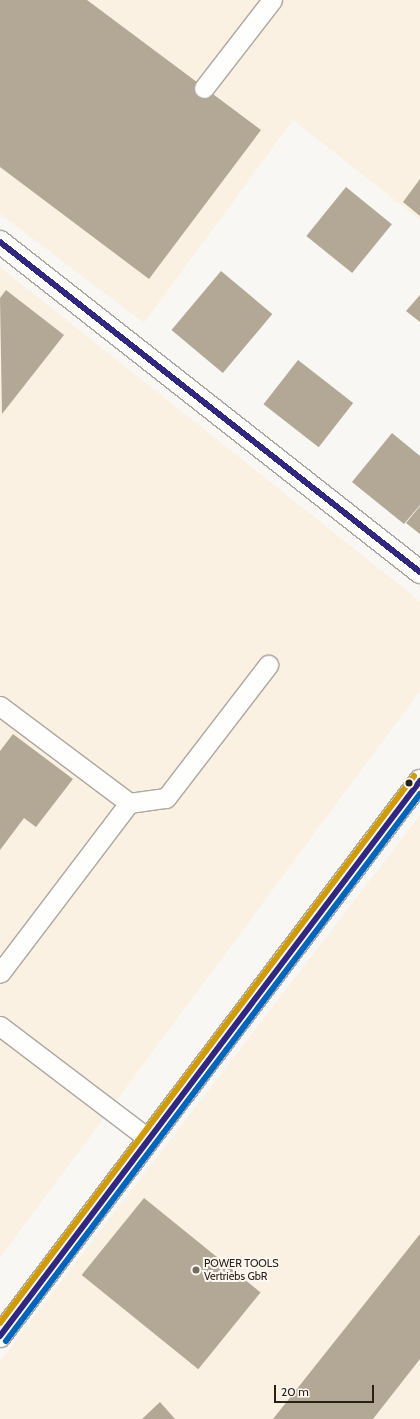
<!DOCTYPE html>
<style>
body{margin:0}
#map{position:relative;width:420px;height:1419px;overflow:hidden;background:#f9f7f4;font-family:Cabin,sans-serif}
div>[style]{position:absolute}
.built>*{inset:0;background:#fbf1e3}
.building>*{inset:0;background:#b3a895;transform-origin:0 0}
.roads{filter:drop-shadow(1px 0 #aca7a0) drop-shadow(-1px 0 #aca7a0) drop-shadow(0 1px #aca7a0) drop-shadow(0 -1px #aca7a0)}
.service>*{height:19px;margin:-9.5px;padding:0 9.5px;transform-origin:9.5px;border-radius:9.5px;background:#fefefd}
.minor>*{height:22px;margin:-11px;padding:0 11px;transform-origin:11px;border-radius:11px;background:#fefefd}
.bus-1>*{height:6px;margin:-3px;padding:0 3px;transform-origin:3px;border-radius:3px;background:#312783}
.bus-2>*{height:6px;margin:-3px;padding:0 3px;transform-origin:3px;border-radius:3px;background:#0065bd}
.bus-3>*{height:6px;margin:-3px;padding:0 3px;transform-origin:3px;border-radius:3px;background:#d19b04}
.dots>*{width:11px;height:11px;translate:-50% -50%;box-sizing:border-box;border:2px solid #fcf7f1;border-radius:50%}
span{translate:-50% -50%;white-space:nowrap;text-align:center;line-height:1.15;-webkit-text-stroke:4px #fcf7f1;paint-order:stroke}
.poi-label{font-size:11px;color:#2a2115}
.left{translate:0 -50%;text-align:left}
.scale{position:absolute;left:274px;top:1385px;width:100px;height:18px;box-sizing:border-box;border:2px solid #2a2115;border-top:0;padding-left:5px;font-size:12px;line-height:14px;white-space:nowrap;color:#2a2115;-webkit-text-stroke:3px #fcf7f1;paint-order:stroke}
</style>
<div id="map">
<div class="built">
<i style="clip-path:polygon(0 0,420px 0,420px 220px,293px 120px,144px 323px,0 214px)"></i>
<i style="clip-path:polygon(0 267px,420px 601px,420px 691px,0 1258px)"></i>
<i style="clip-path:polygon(420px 815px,420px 1419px,0 1419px,0 1361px)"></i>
</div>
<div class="building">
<i style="clip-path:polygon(0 0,87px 0,261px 130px,149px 279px,0 167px)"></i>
<i style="clip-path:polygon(420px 179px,420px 216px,403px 202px)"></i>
<i style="left:346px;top:187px;width:59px;height:63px;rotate:39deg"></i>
<i style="left:221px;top:271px;width:67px;height:77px;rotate:40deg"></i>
<i style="clip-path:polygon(6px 290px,64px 335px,2px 414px,0 298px)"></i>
<i style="clip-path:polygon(420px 295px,420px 322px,406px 311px)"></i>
<i style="left:298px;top:360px;width:70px;height:56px;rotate:38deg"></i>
<i style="clip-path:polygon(392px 433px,420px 456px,420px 505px,404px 524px,352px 482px)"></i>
<i style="clip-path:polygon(420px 506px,420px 534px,406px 523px)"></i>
<i style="clip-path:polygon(13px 734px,73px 779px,36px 827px,24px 818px,0 850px,0 751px)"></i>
<i style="left:144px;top:1198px;width:150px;height:99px;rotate:39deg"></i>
<i style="clip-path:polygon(420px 1234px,420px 1359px,373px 1419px,273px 1419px)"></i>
<i style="clip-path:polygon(160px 1402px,175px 1419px,142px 1419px)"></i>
</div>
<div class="roads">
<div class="service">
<i style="left:204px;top:88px;width:111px;rotate:-52.3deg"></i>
<i style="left:0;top:706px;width:161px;rotate:36.9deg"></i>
<i style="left:129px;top:803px;width:213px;rotate:127.2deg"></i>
<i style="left:129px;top:803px;width:37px;rotate:-8deg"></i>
<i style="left:166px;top:798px;width:168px;rotate:-52.5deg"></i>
<i style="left:0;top:1026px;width:187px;rotate:37.2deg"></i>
</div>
<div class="minor">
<i style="left:0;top:242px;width:534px;rotate:38.16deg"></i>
<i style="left:0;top:1336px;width:696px;rotate:-52.88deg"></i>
</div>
</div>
<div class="bus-1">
<i style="left:0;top:242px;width:534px;rotate:38.16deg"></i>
<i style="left:0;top:1336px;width:696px;rotate:-52.88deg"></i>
</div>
<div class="bus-2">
<i style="left:6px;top:1341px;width:686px;rotate:-52.88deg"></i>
</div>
<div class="bus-3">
<i style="left:0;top:1323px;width:686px;rotate:-52.88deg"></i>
</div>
<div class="dots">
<i style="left:409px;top:783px;background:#2a2115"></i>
<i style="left:196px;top:1270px;background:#726c63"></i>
</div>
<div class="poi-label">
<span class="left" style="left:204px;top:1270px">POWER TOOLS<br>Vertriebs GbR</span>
</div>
<div class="scale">20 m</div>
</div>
